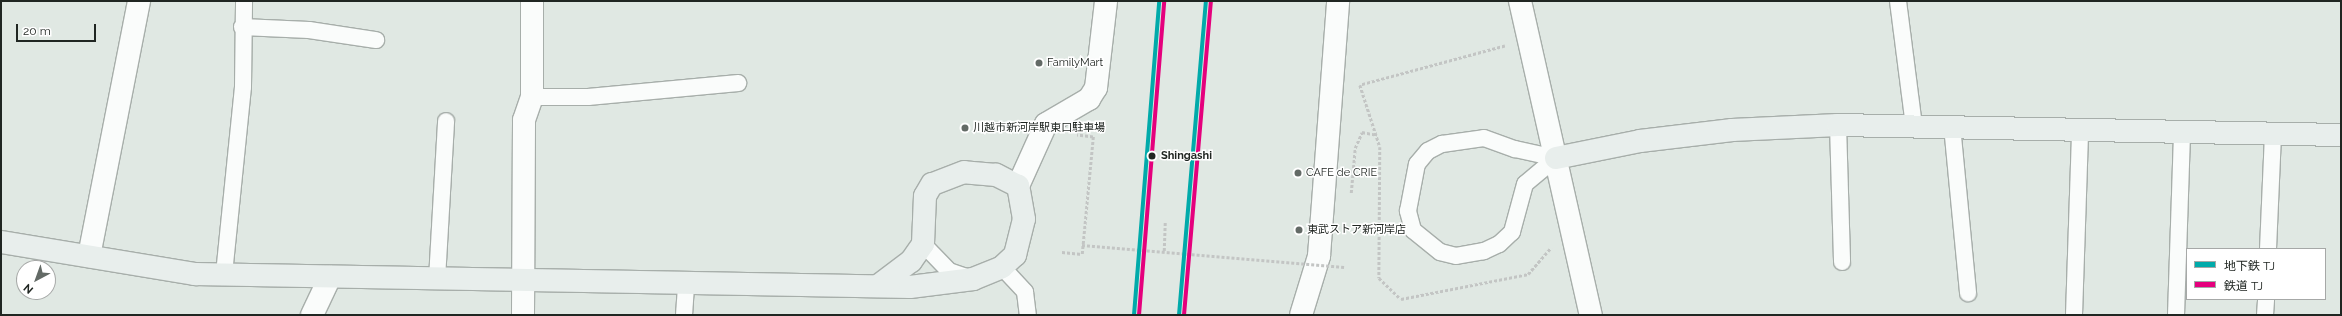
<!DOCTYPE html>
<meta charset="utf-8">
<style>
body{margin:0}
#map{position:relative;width:2342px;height:316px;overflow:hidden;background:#e0e8e3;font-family:Raleway,"Noto Sans JP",sans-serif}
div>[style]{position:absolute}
.path>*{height:2.5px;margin-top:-1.25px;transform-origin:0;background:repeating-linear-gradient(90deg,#c3c5c4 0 3px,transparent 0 5px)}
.roads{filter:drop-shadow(1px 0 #a7aeaa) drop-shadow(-1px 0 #a7aeaa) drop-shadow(0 1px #a7aeaa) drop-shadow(0 -1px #a7aeaa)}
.lane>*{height:16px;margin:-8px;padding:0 8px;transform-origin:8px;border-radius:8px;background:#fafcfb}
.street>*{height:22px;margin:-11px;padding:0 11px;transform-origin:11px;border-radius:11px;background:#fafcfb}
.secondary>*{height:22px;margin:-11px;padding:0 11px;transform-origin:11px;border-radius:11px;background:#e8eeec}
.path-bridge>*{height:2.5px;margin-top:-1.25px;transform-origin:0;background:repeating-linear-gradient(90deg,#c3c5c4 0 3px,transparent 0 5px)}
.rail-1>*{height:4px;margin:-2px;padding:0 2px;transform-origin:2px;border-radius:2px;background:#e5007d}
.metro-1>*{height:4px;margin:-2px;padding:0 2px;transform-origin:2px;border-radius:2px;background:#01aaaa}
.dots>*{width:11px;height:11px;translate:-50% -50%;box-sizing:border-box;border:2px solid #fff;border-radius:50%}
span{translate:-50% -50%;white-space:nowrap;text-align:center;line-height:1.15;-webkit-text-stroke:3px #fff;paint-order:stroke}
.poi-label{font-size:11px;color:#202622}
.left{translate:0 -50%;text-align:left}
.stop-label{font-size:11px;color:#202622;font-weight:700}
.frame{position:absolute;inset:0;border:2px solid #202622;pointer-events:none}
.legend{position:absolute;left:2186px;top:248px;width:140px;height:52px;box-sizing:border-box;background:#fff;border:1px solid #a6a8a7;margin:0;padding:5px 7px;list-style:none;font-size:12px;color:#202622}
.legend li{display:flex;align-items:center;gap:8px;height:20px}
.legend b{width:20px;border:1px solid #a6a8a7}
.north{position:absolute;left:16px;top:260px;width:40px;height:40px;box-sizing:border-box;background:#fff;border:1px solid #a6a8a7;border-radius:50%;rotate:221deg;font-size:11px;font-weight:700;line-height:16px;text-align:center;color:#202622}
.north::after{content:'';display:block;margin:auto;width:14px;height:18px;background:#636a66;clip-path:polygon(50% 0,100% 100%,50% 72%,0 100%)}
.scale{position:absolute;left:16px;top:24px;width:80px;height:18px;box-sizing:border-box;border:2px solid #202622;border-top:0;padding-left:5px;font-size:12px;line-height:14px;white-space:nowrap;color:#202622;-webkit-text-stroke:3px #fff;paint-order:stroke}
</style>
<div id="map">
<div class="path">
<i style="left:1505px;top:46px;width:150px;rotate:164.9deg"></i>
<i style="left:1360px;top:85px;width:65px;rotate:72.1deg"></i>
<i style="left:1380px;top:147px;width:131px;rotate:90.4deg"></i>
<i style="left:1379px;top:278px;width:30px;rotate:44deg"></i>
<i style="left:1401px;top:299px;width:129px;rotate:-11.1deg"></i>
<i style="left:1528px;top:274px;width:35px;rotate:-49deg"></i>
<i style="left:1351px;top:193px;width:45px;rotate:-84.9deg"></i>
<i style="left:1355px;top:148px;width:17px;rotate:-66deg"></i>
<i style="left:1362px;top:132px;width:15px;rotate:11deg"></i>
<i style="left:1164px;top:251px;width:29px;rotate:-88deg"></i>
<i style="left:1062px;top:252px;width:20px;rotate:6deg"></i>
<i style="left:1082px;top:254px;width:118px;rotate:-84.6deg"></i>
<i style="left:1093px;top:137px;width:16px;rotate:-173deg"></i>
</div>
<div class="roads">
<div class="lane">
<i style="left:1898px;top:1px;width:126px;rotate:82.7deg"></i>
<i style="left:242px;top:27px;width:67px;rotate:2.6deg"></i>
<i style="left:309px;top:30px;width:68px;rotate:8.5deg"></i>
<i style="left:532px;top:97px;width:56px"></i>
<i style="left:588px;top:97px;width:151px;rotate:-5.3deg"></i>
<i style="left:1838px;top:125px;width:137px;rotate:88.3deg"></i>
<i style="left:1952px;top:126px;width:168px;rotate:84.5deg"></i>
<i style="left:1484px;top:138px;width:33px;rotate:20deg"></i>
<i style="left:1515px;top:149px;width:42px;rotate:12.4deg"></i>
<i style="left:1556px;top:158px;width:40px;rotate:140deg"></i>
<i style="left:1525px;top:184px;width:50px;rotate:105.2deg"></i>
<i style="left:1512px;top:232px;width:18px;rotate:137deg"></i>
<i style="left:1499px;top:244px;width:17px;rotate:155deg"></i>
<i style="left:1484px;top:251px;width:28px;rotate:170deg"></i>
<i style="left:1456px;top:256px;width:16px;rotate:-166deg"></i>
<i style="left:1440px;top:252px;width:35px;rotate:-141deg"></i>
<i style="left:1413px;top:230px;width:20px;rotate:-105deg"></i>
<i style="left:1408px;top:211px;width:48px;rotate:-79.2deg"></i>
<i style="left:1417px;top:164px;width:17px;rotate:-50deg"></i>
<i style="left:1428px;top:151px;width:16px;rotate:-27deg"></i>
<i style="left:1442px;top:144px;width:42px;rotate:-8.1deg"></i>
<i style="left:923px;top:244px;width:37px;rotate:46deg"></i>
<i style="left:949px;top:271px;width:21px;rotate:19deg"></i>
<i style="left:2268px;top:249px;width:116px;rotate:-87.5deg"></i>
<i style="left:1002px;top:267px;width:34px;rotate:47deg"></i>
<i style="left:1025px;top:292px;width:23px;rotate:83deg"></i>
<i style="left:224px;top:274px;width:188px;rotate:-84.2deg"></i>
<i style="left:243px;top:87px;width:86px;rotate:-89.3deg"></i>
<i style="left:437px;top:279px;width:158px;rotate:-86.7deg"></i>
<i style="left:684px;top:315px;width:32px;rotate:-86deg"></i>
<i style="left:2074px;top:315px;width:185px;rotate:-88.1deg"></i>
<i style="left:2176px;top:315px;width:183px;rotate:-88.1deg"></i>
<i style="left:2265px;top:315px;width:16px;rotate:-86deg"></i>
</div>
<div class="street">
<i style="left:1520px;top:1px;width:322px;rotate:77.3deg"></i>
<i style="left:1018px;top:186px;width:68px;rotate:-65.7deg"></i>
<i style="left:1046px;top:124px;width:50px;rotate:-30.2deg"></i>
<i style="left:1089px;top:99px;width:13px;rotate:-58deg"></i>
<i style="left:1096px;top:88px;width:88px;rotate:-83.4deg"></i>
<i style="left:89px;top:256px;width:260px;rotate:-78.9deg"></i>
<i style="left:312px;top:315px;width:42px;rotate:-64.7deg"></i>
<i style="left:523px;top:315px;width:195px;rotate:-89.7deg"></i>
<i style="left:524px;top:120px;width:24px;rotate:-71deg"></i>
<i style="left:532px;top:97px;width:96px;rotate:-90deg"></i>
<i style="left:1301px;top:315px;width:62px;rotate:-73deg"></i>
<i style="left:1319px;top:256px;width:256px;rotate:-85.7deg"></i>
</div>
<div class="secondary">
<i style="left:1556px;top:158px;width:86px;rotate:-11.4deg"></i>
<i style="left:1640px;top:141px;width:93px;rotate:-6.8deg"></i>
<i style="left:1732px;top:130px;width:106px;rotate:-2.7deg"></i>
<i style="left:1838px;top:125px;width:503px;rotate:1.14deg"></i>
<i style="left:1px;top:242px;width:197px;rotate:9.4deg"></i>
<i style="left:195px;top:274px;width:715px;rotate:1.04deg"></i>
<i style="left:910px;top:287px;width:64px;rotate:-7.2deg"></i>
<i style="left:973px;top:279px;width:31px;rotate:-22deg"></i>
<i style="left:1002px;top:267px;width:18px;rotate:-43deg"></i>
<i style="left:1015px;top:255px;width:37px;rotate:-76deg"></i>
<i style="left:1024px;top:219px;width:34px;rotate:-100deg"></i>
<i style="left:1018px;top:186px;width:25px;rotate:-153deg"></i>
<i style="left:996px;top:175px;width:32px;rotate:-175deg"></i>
<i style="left:964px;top:172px;width:34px;rotate:159deg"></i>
<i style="left:932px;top:184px;width:14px;rotate:120deg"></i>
<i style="left:925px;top:196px;width:48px;rotate:92.4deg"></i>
<i style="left:923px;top:244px;width:21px;rotate:125deg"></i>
<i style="left:911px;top:261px;width:39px;rotate:143deg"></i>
</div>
</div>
<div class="path-bridge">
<i style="left:1082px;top:245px;width:263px;rotate:4.8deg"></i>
</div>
<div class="rail-1">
<i style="left:1139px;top:315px;width:315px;rotate:-85.4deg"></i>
<i style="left:1184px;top:315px;width:315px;rotate:-85.1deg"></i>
</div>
<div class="metro-1">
<i style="left:1134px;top:315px;width:315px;rotate:-85.4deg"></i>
<i style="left:1179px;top:315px;width:315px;rotate:-85.1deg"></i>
</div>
<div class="dots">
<i style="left:1039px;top:63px;background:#636a66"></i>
<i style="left:965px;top:128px;background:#636a66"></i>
<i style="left:1152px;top:156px;background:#202622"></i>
<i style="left:1298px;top:173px;background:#636a66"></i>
<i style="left:1299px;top:230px;background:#636a66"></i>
</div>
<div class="poi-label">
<span class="left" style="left:1047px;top:63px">FamilyMart</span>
<span class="left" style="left:973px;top:128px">川越市新河岸駅東口駐車場</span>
<span class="left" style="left:1306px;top:173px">CAFE de CRIE</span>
<span class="left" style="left:1307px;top:230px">東武ストア新河岸店</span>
</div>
<div class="stop-label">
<span class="left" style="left:1161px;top:156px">Shingashi</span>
</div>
<div class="frame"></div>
<ul class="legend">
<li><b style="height:5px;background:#01aaaa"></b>地下鉄 TJ</li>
<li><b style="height:5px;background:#e5007d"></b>鉄道 TJ</li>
</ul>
<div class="north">N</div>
<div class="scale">20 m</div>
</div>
